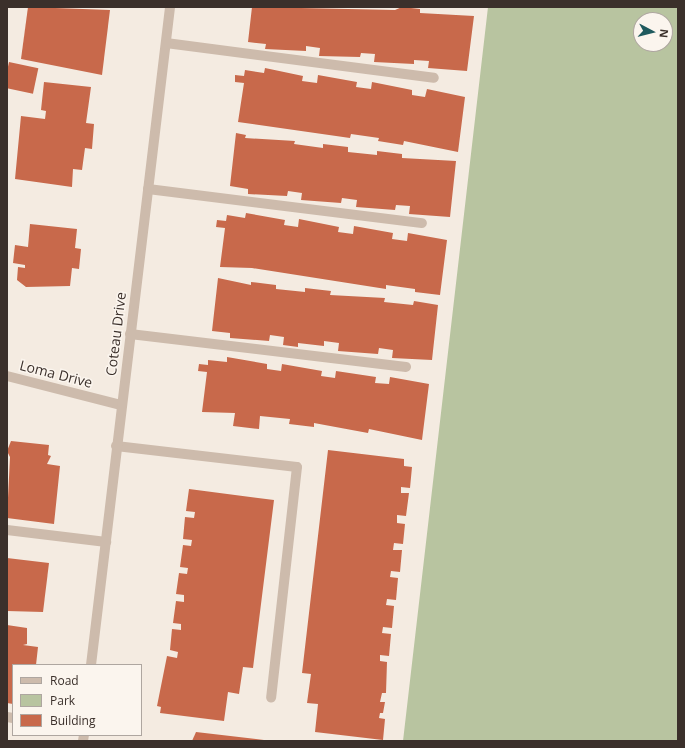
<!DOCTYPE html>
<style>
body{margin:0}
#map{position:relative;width:685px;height:748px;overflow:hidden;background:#f4ebe1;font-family:"Open Sans",sans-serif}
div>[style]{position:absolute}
.green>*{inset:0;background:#b8c4a0}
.building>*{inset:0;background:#c8694b;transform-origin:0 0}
.lane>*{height:10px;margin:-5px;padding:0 5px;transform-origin:5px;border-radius:5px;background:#cdbbac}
.street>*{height:10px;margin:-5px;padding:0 5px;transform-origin:5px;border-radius:5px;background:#cdbbac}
span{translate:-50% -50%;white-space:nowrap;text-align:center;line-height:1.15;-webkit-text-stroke:3px #fbf5ee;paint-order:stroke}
.street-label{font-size:14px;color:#3b302b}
.frame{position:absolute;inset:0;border:8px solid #3b302b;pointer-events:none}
.legend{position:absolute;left:12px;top:664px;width:130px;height:72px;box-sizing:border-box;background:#fbf5ee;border:1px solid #aea6a0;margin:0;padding:5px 7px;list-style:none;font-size:12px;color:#3b302b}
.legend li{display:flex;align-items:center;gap:8px;height:20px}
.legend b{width:20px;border:1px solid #aea6a0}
.north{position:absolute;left:633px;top:12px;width:40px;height:40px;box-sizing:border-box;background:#fbf5ee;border:1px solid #aea6a0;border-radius:50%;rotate:97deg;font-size:11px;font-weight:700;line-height:16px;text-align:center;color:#3b302b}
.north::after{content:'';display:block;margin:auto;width:14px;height:18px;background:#1f5a5e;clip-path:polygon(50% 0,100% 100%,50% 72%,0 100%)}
</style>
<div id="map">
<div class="green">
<i style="clip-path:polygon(evenodd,488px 7px,678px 7px,678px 741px,403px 741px,488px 7px,641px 20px,665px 20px,665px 44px,641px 44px,641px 20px)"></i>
</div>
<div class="building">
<i style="clip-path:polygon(28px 7px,110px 10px,102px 75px,21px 59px)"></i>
<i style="clip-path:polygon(252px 7px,395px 10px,402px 7px,420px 9px,420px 13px,474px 16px,467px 71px,428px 68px,429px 61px,414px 60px,414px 64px,374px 62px,375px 54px,361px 53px,360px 57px,319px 56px,320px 48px,306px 46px,306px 51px,265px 49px,266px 44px,248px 42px)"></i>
<i style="left:9px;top:62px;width:30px;height:26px;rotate:12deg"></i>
<i style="clip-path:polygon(265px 68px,303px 76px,302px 81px,317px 83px,318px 75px,357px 82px,356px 87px,371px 89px,372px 82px,412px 90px,412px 95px,425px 97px,427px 89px,465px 97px,458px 152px,404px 141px,403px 145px,378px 141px,379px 138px,351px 134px,350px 138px,238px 122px,244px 83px,235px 82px,235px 75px,244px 76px,245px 70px,264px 73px)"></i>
<i style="clip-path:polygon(44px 82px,91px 87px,86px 123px,94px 124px,92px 149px,85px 148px,82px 170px,73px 169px,72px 187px,15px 179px,21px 116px,45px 119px,46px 111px,41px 110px)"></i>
<i style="clip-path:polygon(236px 133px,246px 135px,245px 138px,295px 141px,294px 144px,323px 148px,323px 144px,348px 147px,348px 152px,377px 155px,377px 151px,402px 154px,402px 158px,456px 161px,450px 217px,409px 214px,410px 206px,396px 205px,395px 210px,356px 207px,357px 200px,342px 198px,341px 203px,301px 200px,302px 193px,288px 191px,287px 196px,248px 194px,248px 189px,230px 186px)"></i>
<i style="clip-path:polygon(246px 213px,285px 220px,284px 225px,298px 227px,299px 219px,339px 227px,338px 232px,353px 234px,354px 226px,393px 233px,392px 239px,407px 241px,408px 233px,447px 240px,440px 295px,415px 292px,415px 289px,386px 285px,386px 289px,252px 268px,220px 267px,225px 228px,216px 227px,217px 220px,226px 221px,227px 215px,245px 218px)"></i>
<i style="clip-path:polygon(30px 224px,77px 229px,75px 248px,81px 249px,79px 269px,72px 268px,70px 286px,26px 287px,17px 280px,18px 267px,25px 268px,25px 265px,13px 263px,15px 245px,28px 247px)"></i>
<i style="clip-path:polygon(218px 278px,251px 285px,251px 282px,276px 285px,276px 289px,305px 292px,305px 288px,331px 291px,330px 295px,385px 298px,384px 302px,413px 305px,414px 301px,438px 305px,432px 360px,392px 358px,393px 350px,379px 348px,378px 354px,338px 351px,339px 343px,324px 341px,324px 346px,298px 343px,298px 347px,283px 345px,284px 337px,270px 335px,269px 341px,230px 338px,230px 333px,212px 331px)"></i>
<i style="clip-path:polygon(227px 357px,267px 364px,267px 369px,281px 371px,282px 364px,322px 371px,321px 376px,335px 378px,336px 371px,376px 377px,375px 383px,389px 384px,390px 377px,429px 384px,422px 440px,369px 429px,368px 433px,314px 423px,314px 427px,289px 424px,290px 419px,260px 416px,259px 429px,233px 426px,235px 413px,202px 412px,207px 372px,198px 371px,199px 364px,208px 365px,208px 360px,227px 362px)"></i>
<i style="clip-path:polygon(11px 441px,49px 445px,48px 455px,51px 456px,47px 464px,60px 466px,54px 524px,7px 518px,10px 457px,7px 451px)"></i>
<i style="clip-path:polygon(328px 450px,404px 459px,404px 466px,412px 467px,410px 488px,401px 487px,401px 493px,409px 493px,406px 516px,397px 515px,397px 523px,405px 524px,403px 544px,394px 543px,393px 550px,402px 550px,400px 572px,391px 571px,390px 577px,398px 578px,396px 600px,387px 599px,386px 605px,394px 606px,392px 628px,383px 627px,382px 633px,391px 634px,389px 656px,380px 655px,380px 661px,387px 662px,386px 693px,382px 693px,380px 702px,385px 702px,383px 713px,380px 713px,379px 718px,385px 719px,383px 740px,315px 732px,318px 704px,307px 703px,311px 674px,302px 673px)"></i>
<i style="clip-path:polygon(189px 489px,274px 500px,253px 668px,243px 667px,239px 694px,228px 692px,224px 721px,160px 713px,161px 707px,157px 706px,167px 656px,177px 658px,178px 652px,170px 650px,172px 629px,181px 630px,181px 624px,173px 623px,176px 601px,184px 602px,184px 595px,176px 594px,179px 573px,187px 574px,188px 568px,180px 567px,183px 545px,191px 546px,192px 540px,183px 539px,185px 517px,194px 518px,195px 512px,186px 511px)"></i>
<i style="clip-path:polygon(7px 558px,49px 563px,43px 612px,7px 611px)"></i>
<i style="clip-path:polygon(7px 625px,27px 628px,27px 644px,23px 645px,38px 647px,36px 665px,13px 665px,13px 704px,7px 703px)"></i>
<i style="clip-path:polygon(196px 732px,264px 740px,264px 741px,192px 741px)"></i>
</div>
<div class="lane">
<i style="left:166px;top:43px;width:270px;rotate:7.4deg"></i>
<i style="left:148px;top:189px;width:276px;rotate:7.1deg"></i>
<i style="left:130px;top:334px;width:278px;rotate:6.8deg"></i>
<i style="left:116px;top:446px;width:182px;rotate:6.6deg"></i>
<i style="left:297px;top:467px;width:232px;rotate:96.4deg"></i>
<i style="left:7px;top:530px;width:100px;rotate:6.9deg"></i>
<i style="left:7px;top:717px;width:6px;rotate:9deg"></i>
</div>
<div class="street">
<i style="left:7px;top:376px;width:118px;rotate:14.3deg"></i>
<i style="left:91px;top:665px;width:663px;rotate:-83.15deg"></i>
<i style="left:83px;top:741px;width:6px;rotate:-81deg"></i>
</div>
<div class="street-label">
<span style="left:116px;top:334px;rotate:-83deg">Coteau Drive</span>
<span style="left:56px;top:374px;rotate:14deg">Loma Drive</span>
</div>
<div class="frame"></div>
<ul class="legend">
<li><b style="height:5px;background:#cdbbac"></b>Road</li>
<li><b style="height:11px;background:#b8c4a0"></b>Park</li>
<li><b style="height:11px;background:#c8694b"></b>Building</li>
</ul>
<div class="north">N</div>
</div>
